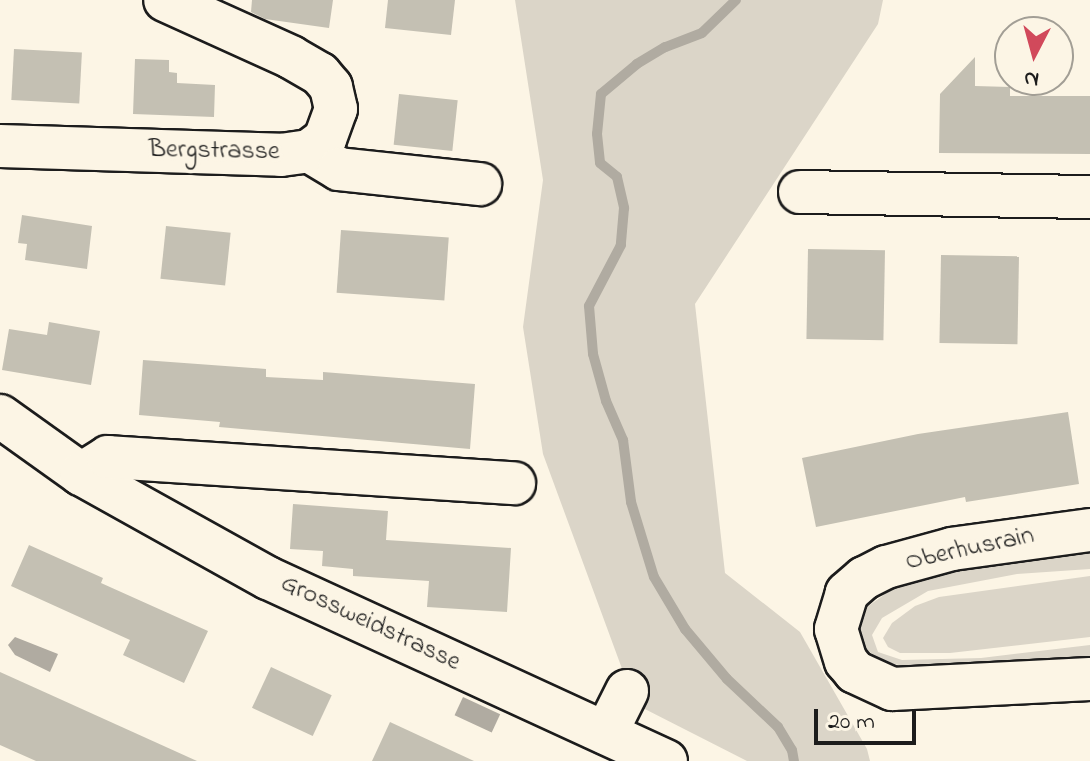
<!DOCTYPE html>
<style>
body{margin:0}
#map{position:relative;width:1090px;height:761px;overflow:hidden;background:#fcf5e5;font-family:"Indie Flower",sans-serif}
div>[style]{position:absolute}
.green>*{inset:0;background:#dbd5c8}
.water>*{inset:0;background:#b0aba1;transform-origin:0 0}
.stream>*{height:10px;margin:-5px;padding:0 5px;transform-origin:5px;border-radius:5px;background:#b0aba1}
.building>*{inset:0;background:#c4c0b3;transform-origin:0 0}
.roads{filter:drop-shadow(2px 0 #1c1c1c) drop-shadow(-2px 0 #1c1c1c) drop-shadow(0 2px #1c1c1c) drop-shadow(0 -2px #1c1c1c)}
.minor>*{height:42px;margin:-21px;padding:0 21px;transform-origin:21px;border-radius:21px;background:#fcf5e5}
span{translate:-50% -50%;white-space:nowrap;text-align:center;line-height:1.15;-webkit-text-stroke:7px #fcf5e5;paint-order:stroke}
.street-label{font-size:26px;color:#1c1c1c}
.north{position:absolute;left:994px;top:16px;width:80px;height:80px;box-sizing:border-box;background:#fcf5e5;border:2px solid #a29e95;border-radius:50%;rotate:186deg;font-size:22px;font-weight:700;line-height:32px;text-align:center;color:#1c1c1c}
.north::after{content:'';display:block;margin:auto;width:28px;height:36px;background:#d1495b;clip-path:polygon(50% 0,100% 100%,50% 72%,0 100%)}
.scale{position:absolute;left:814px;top:709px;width:102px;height:36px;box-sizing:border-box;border:4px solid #1c1c1c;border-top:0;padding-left:10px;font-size:24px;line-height:28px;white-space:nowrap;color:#1c1c1c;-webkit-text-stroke:6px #fcf5e5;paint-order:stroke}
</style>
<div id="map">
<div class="green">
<i style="clip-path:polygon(515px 0,883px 0,878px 24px,695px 304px,725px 573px,800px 632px,867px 749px,870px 761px,747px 761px,635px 704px,543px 454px,523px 327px,543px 180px)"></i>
<i style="clip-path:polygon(1090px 546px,1090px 569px,1017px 574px,928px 591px,882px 618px,872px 635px,878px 652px,902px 660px,981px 658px,1090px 645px,1090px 663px,910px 668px,880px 660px,867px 650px,861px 639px,860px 628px,867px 607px,895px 587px,984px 560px)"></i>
<i style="clip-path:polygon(1090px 576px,1090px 637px,950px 653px,900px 653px,888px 647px,883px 638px,892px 623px,915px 606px,939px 597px)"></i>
</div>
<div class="water">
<i style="clip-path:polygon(15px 637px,58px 654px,50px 672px,15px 655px,8px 645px)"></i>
<i style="left:463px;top:697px;width:41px;height:20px;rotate:25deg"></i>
</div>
<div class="stream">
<i style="left:736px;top:0;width:47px;rotate:135.9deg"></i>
<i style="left:702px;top:33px;width:40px;rotate:159deg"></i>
<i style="left:665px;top:47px;width:33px;rotate:149deg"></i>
<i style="left:637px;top:64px;width:47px;rotate:140.2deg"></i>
<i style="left:601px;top:94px;width:40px;rotate:95.7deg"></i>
<i style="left:597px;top:134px;width:29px;rotate:84deg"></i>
<i style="left:600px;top:163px;width:22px;rotate:39deg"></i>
<i style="left:617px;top:177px;width:32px;rotate:77deg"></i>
<i style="left:624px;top:208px;width:37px;rotate:95deg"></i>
<i style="left:621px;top:245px;width:69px;rotate:117.7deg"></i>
<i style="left:589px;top:306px;width:48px;rotate:85.2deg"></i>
<i style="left:593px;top:354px;width:49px;rotate:74.5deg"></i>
<i style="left:606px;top:401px;width:43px;rotate:66.4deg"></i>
<i style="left:623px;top:440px;width:63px;rotate:82.6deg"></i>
<i style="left:631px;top:502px;width:78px;rotate:73deg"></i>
<i style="left:654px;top:577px;width:61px;rotate:59.2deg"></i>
<i style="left:685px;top:629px;width:65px;rotate:50deg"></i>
<i style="left:727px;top:679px;width:70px;rotate:43.3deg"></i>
<i style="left:778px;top:727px;width:27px;rotate:59deg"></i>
<i style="left:792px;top:750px;width:11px;rotate:80deg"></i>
</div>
<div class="building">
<i style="clip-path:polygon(252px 0,333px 0,329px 28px,265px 19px,251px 12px)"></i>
<i style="clip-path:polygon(388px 0,455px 0,451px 35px,385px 28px)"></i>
<i style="left:14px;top:49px;width:68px;height:51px;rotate:3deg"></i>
<i style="clip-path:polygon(975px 57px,975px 86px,1010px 87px,1010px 96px,1090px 96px,1090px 154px,939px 153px,940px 94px)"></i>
<i style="clip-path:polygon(135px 59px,169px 60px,169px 72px,177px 73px,177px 83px,215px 85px,214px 117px,133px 114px)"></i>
<i style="left:399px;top:94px;width:59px;height:51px;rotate:6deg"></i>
<i style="clip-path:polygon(22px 215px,92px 226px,87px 269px,25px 260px,27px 244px,18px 243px)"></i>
<i style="left:166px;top:226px;width:65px;height:53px;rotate:6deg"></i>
<i style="left:341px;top:230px;width:108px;height:63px;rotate:4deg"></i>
<i style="left:808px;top:249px;width:77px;height:90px;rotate:1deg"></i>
<i style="left:941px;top:255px;width:78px;height:88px;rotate:1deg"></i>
<i style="clip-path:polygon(49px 322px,100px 331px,91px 385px,2px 370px,9px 329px,47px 335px)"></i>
<i style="clip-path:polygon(143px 360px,266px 369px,266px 377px,323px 380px,323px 372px,475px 384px,470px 449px,219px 427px,220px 422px,139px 415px)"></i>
<i style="clip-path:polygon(1068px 412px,1079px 484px,966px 502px,965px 497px,816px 527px,802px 458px,918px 434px)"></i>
<i style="clip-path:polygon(293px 504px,388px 511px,386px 540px,511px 548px,507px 612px,427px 607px,429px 581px,353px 576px,353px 569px,322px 566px,323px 551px,290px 549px)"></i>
<i style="clip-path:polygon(29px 545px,103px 578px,101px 583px,208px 631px,184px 683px,123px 655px,130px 640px,11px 586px)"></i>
<i style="left:271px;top:667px;width:67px;height:45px;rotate:25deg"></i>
<i style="clip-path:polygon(0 672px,51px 695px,197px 761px,36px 761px,0 745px)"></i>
<i style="clip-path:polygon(390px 722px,474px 761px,372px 761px)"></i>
</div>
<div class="roads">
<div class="minor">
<i style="left:0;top:146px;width:281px;rotate:1.8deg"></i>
<i style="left:281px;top:155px;width:28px;rotate:-8deg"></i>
<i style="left:309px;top:151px;width:20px;rotate:-37deg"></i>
<i style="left:325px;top:139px;width:32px;rotate:-70deg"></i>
<i style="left:336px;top:109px;width:23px;rotate:-103deg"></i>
<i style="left:331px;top:87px;width:17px;rotate:-130deg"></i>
<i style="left:320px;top:74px;width:34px;rotate:-150deg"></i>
<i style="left:291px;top:57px;width:138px;rotate:-155.7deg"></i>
<i style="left:309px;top:151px;width:35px;rotate:31deg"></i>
<i style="left:339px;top:169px;width:142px;rotate:6.1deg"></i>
<i style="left:800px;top:192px;width:290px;rotate:1deg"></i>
<i style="left:0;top:416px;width:100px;rotate:35.6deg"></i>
<i style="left:81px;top:474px;width:214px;rotate:29.1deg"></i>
<i style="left:268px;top:578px;width:438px;rotate:24.7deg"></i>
<i style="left:81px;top:474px;width:32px;rotate:-32deg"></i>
<i style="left:108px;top:457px;width:407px;rotate:3.7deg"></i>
<i style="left:1090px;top:530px;width:139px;rotate:172.2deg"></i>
<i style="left:952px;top:549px;width:68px;rotate:164.7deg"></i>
<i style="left:886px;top:567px;width:25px;rotate:153deg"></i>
<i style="left:864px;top:578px;width:23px;rotate:139deg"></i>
<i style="left:847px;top:593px;width:38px;rotate:107deg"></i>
<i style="left:836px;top:629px;width:34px;rotate:73deg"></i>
<i style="left:846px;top:661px;width:14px;rotate:51deg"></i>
<i style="left:855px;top:672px;width:41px;rotate:24.7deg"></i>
<i style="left:892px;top:689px;width:198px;rotate:-2.9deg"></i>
<i style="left:606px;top:733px;width:47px;rotate:-63.4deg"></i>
</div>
</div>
<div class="street-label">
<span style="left:214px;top:152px;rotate:1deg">Bergstrasse</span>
<span style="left:970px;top:550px;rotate:-12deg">Oberhusrain</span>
<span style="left:370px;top:624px;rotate:25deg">Grossweidstrasse</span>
</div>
<div class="north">N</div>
<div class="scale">20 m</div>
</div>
